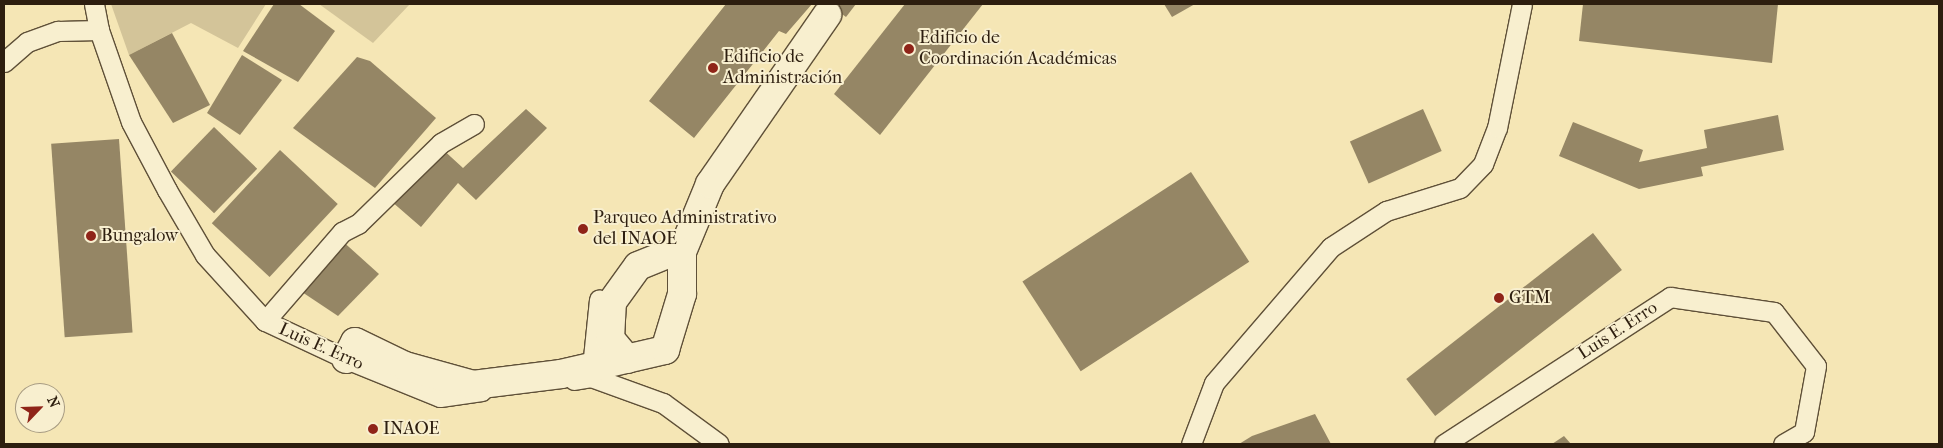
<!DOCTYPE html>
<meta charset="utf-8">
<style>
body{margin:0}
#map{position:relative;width:1943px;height:448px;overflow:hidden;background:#f5e6b5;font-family:"IM FELL French Canon",serif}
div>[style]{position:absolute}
.green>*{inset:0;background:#d3c499}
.building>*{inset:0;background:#958665;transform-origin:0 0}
.roads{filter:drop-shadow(1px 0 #5f5038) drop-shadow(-1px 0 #5f5038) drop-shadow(0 1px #5f5038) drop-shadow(0 -1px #5f5038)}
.service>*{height:19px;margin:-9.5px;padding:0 9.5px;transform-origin:9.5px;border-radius:9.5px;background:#f8efcf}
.pedestrian>*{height:28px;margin:-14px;padding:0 14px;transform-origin:14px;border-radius:14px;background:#f8efcf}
.dots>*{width:14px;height:14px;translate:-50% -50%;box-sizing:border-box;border:2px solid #f8efcf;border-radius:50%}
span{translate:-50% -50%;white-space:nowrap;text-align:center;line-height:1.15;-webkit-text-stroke:4px #f8efcf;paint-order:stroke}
.poi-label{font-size:18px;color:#2d1e0f}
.left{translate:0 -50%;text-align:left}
.street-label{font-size:18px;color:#2d1e0f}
.frame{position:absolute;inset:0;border:5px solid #2d1e0f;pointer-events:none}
.north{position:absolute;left:15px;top:383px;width:50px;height:50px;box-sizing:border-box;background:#f8efcf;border:1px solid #a79b82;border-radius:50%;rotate:66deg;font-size:14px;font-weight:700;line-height:20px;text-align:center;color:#2d1e0f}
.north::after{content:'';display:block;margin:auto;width:18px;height:22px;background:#8f2418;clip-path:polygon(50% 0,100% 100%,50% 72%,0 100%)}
</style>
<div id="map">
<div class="green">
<i style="clip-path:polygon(111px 4px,266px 4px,238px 48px,191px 23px,129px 55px)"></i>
<i style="clip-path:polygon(319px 4px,410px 4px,373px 43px)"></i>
</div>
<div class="building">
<i style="clip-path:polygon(274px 4px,299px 4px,335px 31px,298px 82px,243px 51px)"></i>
<i style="clip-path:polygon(726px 4px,812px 4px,786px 34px,779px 31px,694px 138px,649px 101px)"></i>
<i style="clip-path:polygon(828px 4px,856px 4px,846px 17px)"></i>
<i style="clip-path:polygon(905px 4px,983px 4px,880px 135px,834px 94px)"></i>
<i style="clip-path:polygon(1164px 4px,1195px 4px,1172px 17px)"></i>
<i style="clip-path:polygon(1583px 4px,1778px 4px,1772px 63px,1579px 41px)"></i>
<i style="clip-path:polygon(172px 33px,210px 105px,173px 123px,129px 55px)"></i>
<i style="clip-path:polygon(242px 55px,282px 80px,240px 135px,207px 113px)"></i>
<i style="clip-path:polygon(357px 57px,370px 61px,436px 118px,375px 188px,293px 128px)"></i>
<i style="clip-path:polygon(526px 109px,547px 128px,476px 200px,458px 183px,421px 227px,391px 201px,439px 146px,463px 168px)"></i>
<i style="left:1423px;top:109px;width:46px;height:80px;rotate:66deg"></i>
<i style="clip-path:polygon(1778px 115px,1784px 150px,1701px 167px,1703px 176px,1639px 189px,1559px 156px,1573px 122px,1643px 150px,1639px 162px,1707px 148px,1704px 130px)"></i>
<i style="left:214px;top:127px;width:60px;height:62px;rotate:44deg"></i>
<i style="left:119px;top:139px;width:194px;height:68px;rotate:86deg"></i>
<i style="left:280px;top:150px;width:79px;height:100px;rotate:43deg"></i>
<i style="left:1191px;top:172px;width:107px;height:201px;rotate:57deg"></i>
<i style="left:1593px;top:233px;width:47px;height:237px;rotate:52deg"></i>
<i style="clip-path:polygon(339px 238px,379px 274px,338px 316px,296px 288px)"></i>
<i style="clip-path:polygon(1315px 414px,1331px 444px,1239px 444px,1252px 436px)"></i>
<i style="clip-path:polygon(1564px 436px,1571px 444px,1552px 444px)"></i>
</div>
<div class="roads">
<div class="service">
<i style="left:94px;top:4px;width:26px;rotate:79deg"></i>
<i style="left:99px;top:30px;width:97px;rotate:70.8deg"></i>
<i style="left:131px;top:122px;width:77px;rotate:62.1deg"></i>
<i style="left:167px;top:190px;width:75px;rotate:59.7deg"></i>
<i style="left:205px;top:255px;width:89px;rotate:47.7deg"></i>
<i style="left:265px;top:321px;width:89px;rotate:25.1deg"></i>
<i style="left:346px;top:359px;width:101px;rotate:22deg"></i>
<i style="left:440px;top:397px;width:42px;rotate:-8.1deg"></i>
<i style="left:4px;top:62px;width:30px;rotate:-41deg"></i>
<i style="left:27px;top:42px;width:33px;rotate:-20deg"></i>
<i style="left:58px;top:31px;width:41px;rotate:-1.4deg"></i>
<i style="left:265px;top:321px;width:118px;rotate:-49.1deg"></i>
<i style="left:342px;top:232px;width:18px;rotate:-27deg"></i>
<i style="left:358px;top:224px;width:116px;rotate:-44.3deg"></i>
<i style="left:441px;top:143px;width:38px;rotate:-30deg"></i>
<i style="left:591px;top:377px;width:78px;rotate:-84.1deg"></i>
<i style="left:574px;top:380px;width:17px;rotate:-10deg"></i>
<i style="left:591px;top:377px;width:77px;rotate:19.9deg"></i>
<i style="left:663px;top:403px;width:69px;rotate:36.2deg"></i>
<i style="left:1191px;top:444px;width:65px;rotate:-69.3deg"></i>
<i style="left:1214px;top:383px;width:179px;rotate:-49.3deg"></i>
<i style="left:1331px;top:247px;width:66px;rotate:-33.2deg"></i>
<i style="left:1386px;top:211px;width:77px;rotate:-17.3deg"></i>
<i style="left:1460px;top:188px;width:33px;rotate:-46deg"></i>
<i style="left:1483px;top:164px;width:39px;rotate:-69deg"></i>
<i style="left:1497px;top:128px;width:126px;rotate:-78.6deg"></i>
<i style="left:1444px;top:444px;width:270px;rotate:-33deg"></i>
<i style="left:1670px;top:297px;width:105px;rotate:8.2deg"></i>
<i style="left:1774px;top:312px;width:68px;rotate:52.1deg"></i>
<i style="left:1816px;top:366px;width:67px;rotate:100.3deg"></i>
<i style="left:1804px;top:432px;width:24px;rotate:150deg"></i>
</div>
<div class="pedestrian">
<i style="left:346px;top:359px;width:19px;rotate:-62deg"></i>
<i style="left:355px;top:342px;width:55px;rotate:25.6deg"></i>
<i style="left:405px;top:366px;width:71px;rotate:15.6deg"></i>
<i style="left:473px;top:385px;width:89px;rotate:-7.1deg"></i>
<i style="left:561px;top:374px;width:107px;rotate:-13deg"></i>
<i style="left:665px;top:350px;width:59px;rotate:-73.1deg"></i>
<i style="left:682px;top:294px;width:42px;rotate:-90deg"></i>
<i style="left:682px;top:252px;width:74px;rotate:-67.6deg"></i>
<i style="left:710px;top:184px;width:206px;rotate:-55.3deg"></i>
<i style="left:627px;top:359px;width:26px;rotate:-130deg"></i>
<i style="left:610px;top:339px;width:37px;rotate:-87deg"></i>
<i style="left:612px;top:302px;width:44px;rotate:-54.2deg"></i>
<i style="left:638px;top:266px;width:37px;rotate:-22deg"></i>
<i style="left:672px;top:252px;width:10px"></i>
</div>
</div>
<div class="dots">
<i style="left:909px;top:49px;background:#8f2418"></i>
<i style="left:713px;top:68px;background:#8f2418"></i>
<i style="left:583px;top:229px;background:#8f2418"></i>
<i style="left:91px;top:236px;background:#8f2418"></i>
<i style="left:1499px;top:298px;background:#8f2418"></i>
<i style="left:373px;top:429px;background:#8f2418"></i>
</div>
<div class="poi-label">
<span class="left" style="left:919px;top:49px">Edificio de<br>Coordinación Académicas</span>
<span class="left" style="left:723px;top:68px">Edificio de<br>Administración</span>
<span class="left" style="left:593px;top:229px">Parqueo Administrativo<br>del INAOE</span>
<span class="left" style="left:101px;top:236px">Bungalow</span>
<span class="left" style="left:1509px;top:298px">GTM</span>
<span class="left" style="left:383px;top:429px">INAOE</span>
</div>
<div class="street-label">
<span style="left:1618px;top:331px;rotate:-33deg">Luis E. Erro</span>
<span style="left:321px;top:347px;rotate:24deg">Luis E. Erro</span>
</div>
<div class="frame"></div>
<div class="north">N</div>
</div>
